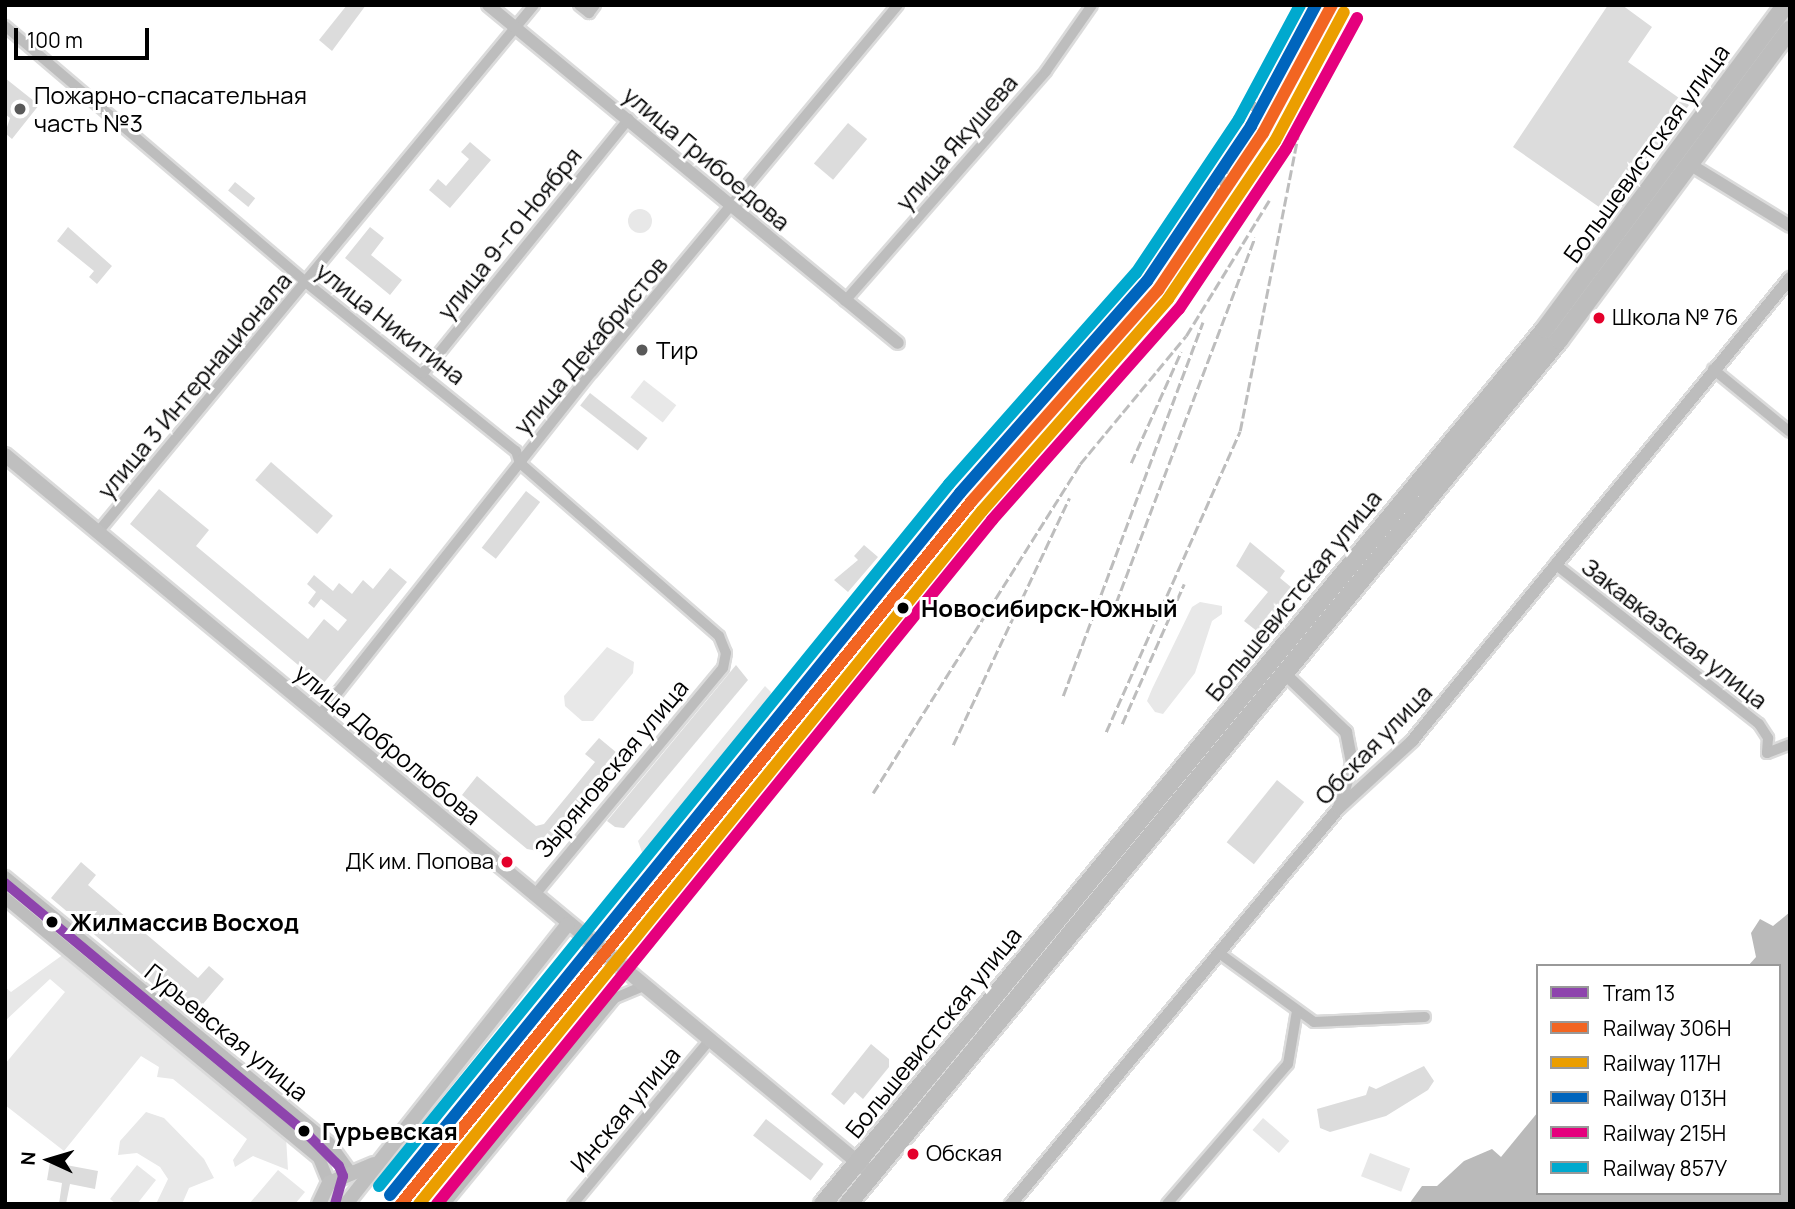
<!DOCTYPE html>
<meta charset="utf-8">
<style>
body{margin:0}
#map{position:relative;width:1795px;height:1209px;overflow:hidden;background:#fff;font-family:Manrope,sans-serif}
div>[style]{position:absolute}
.green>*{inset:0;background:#e8e8e8;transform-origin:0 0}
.round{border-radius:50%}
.water>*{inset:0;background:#bababa}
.building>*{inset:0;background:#dcdcdc;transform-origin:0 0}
.roads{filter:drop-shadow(2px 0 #dbdbdb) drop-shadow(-2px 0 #dbdbdb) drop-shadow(0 2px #dbdbdb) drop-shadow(0 -2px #dbdbdb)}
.minor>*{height:10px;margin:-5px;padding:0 5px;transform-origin:5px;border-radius:5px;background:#bdbdbd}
.tertiary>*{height:12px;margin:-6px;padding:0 6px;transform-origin:6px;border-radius:6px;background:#bdbdbd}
.secondary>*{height:14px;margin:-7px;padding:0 7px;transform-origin:7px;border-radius:7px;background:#bfbfbf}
.trunk>*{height:18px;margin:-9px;padding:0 9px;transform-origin:9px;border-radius:9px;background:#bdbdbd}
.rail>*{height:2.5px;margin-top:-1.25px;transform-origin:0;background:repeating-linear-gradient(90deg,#bdbdbd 0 10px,transparent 0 13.5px)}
.rail-1>*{height:12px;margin:-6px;padding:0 6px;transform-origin:6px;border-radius:6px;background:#f26522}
.rail-2>*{height:12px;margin:-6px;padding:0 6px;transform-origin:6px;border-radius:6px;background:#eb9e00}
.rail-3>*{height:12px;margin:-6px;padding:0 6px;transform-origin:6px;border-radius:6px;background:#0065bd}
.rail-4>*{height:12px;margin:-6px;padding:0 6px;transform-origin:6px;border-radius:6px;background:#e5007d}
.rail-5>*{height:12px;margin:-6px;padding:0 6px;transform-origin:6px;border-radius:6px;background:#00a9ce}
.tram-1>*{height:10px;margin:-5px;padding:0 5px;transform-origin:5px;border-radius:5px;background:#8e44ad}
.dots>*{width:19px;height:19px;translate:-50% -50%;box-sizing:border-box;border:4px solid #fff;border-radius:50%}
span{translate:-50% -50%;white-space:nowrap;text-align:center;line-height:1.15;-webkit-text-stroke:6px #fff;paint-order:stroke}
.bus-label{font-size:22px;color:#000}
.left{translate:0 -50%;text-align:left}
.right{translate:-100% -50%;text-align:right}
.poi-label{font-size:24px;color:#000}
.street-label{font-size:24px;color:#000}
.stop-label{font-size:24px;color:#000;font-weight:700}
.frame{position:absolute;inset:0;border:7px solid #000;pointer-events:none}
.legend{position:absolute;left:1536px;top:964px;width:245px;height:231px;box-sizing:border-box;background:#fff;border:2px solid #999;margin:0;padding:9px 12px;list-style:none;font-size:21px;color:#000}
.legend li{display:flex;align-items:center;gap:14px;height:35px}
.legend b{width:35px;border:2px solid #999}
.north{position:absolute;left:14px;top:1125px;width:70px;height:70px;-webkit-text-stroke:5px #fff;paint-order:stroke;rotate:274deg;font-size:19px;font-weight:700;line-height:28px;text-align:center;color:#000}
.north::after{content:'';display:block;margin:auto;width:24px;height:32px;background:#000;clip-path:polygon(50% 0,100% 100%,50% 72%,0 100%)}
.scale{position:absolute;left:14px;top:28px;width:135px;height:32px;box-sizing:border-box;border:4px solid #000;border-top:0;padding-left:9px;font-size:21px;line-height:24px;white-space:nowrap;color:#000;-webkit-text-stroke:5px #fff;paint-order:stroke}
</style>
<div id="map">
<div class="green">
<i class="round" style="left:628px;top:209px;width:24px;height:24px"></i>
<i style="left:644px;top:380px;width:41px;height:22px;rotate:38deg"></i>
<i style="clip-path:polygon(1200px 602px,1222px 606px,1222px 614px,1212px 621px,1195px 673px,1163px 714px,1155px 712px,1147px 701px,1152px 689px,1192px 607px)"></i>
<i style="clip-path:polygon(607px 647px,634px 662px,633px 673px,593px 721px,582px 721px,565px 706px,564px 696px)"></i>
<i style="clip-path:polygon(765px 686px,771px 692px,766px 710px,769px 716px,647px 856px,643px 855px,638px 841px)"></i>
<i style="clip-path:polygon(64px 954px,286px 1137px,288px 1170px,253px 1156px,235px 1167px,233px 1160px,247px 1139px,173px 1079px,157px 1077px,159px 1067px,141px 1056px,64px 1151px,5px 1105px,5px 1064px,65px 992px,50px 979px,5px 1021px,5px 987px,11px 992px)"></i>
<i style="clip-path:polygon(146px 1112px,164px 1118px,204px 1159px,214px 1178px,189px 1188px,182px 1204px,156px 1204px,168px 1179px,160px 1167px,137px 1153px,118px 1155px,120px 1141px)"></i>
<i style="left:1263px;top:1118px;width:35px;height:16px;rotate:41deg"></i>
<i style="left:1370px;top:1153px;width:43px;height:25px;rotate:21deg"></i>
<i style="clip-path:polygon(137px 1165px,156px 1180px,137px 1204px,116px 1204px,110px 1199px)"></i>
<i style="clip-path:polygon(278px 1170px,305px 1192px,295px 1204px,249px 1204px)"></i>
</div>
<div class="water">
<i style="clip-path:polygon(1790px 912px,1790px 1204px,1409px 1204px,1422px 1186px,1437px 1186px,1464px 1161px,1492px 1149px,1501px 1157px,1538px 1112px,1538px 1193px,1779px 1193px,1779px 966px,1748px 966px,1756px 957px,1751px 933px,1760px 919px,1773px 926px)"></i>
</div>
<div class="building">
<i style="clip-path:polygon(347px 5px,366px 5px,332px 51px,319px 40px)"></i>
<i style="clip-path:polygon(1608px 5px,1622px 5px,1652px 27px,1628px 62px,1689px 105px,1612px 216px,1513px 147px)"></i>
<i style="clip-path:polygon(5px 78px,39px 105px,12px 139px,5px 133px,10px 118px,5px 114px)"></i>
<i style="left:848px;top:123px;width:25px;height:53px;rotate:40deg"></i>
<i style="clip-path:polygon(470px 142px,491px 160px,450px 208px,429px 190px,438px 179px,446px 186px,469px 159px,461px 152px)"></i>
<i style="left:235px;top:182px;width:26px;height:11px;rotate:39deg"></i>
<i style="clip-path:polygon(68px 227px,112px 266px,97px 284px,89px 277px,94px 271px,57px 241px)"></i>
<i style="clip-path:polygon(370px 227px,384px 238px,371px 255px,402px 280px,390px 295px,345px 258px)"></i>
<i style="left:590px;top:393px;width:73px;height:16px;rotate:38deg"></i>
<i style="left:271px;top:462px;width:82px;height:24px;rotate:41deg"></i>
<i style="clip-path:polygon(159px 489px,209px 530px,196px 546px,308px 639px,324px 619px,338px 631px,347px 620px,321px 599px,314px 608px,308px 603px,316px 592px,307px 584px,314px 575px,333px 591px,339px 583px,352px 594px,363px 580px,373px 589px,390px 568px,407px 582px,322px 685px,130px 524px)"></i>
<i style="left:526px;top:491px;width:18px;height:72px;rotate:38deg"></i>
<i style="clip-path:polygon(1250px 542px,1285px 571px,1280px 578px,1297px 592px,1262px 635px,1244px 621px,1268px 592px,1236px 566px)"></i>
<i style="clip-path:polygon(864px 545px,878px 557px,848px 592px,834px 580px,858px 560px,854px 556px)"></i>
<i style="clip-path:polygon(736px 665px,748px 680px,624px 828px,615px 827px,607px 821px)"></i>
<i style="clip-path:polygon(599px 738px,623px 758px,543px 852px,527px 849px,462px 795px,477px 776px,536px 826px,544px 824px,595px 762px,585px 754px)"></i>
<i style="left:1277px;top:780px;width:35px;height:80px;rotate:39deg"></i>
<i style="clip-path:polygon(81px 862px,96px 875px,88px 885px,198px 978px,209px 966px,224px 979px,192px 1017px,51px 898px)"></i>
<i style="clip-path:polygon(871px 1044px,889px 1059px,889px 1067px,863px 1099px,855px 1092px,844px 1105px,831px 1094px)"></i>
<i style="clip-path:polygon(1424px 1066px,1434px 1081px,1428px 1090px,1386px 1116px,1330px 1132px,1320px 1128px,1317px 1109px,1366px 1095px,1369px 1086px,1376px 1089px)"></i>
<i style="left:766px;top:1119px;width:73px;height:21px;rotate:38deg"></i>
<i style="clip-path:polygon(50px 1162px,98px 1171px,95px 1189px,70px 1184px,66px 1204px,59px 1204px,62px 1183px,47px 1180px)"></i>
</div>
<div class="roads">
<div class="minor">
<i style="left:579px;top:5px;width:13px;rotate:39deg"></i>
<i style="left:589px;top:13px;width:10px;rotate:-53deg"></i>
<i style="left:5px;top:26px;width:398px;rotate:40.4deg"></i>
<i style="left:308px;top:284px;width:267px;rotate:38.8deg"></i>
<i style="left:516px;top:451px;width:13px;rotate:72deg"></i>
<i style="left:520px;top:463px;width:264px;rotate:41deg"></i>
<i style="left:719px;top:636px;width:18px;rotate:68deg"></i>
<i style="left:726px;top:653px;width:15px;rotate:101deg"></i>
<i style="left:723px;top:668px;width:296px;rotate:129.7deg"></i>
<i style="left:845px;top:301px;width:305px;rotate:-48.8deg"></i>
<i style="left:1046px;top:71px;width:80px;rotate:-55.1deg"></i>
<i style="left:1713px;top:369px;width:99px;rotate:39.3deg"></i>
<i style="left:423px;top:373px;width:327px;rotate:-51deg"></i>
<i style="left:98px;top:532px;width:684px;rotate:-50.4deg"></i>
<i style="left:1555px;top:564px;width:259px;rotate:38.1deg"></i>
<i style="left:1759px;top:724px;width:17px;rotate:57deg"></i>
<i style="left:1768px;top:738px;width:15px;rotate:94deg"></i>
<i style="left:1767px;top:753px;width:25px;rotate:-21deg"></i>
<i style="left:319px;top:716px;width:439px;rotate:-51.6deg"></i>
<i style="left:592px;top:372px;width:478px;rotate:-50.2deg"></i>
<i style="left:1219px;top:953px;width:117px;rotate:36deg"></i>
<i style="left:1314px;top:1022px;width:111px;rotate:-2.6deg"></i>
<i style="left:445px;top:1204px;width:267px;rotate:-50.5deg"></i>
<i style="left:615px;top:998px;width:30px;rotate:-23deg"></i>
<i style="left:573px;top:1204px;width:212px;rotate:-50.2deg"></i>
<i style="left:1167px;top:1204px;width:185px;rotate:-49.2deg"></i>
<i style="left:1288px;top:1064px;width:54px;rotate:-80.4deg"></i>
</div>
<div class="tertiary">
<i style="left:488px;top:5px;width:531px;rotate:39.5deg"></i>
<i style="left:1691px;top:165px;width:116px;rotate:31.6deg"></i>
<i style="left:1284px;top:673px;width:86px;rotate:43.6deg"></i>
<i style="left:1346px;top:732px;width:33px;rotate:79deg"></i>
<i style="left:1352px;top:764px;width:45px;rotate:106.8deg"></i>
<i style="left:5px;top:877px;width:419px;rotate:39.4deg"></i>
<i style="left:329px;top:1143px;width:36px;rotate:54deg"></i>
<i style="left:5px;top:898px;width:408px;rotate:39.6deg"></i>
<i style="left:319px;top:1158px;width:27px;rotate:68deg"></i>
<i style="left:1011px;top:1204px;width:514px;rotate:-50.37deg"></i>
<i style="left:1339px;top:808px;width:99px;rotate:-42.5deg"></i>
<i style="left:1412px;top:741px;width:598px;rotate:-50.77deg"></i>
</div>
<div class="secondary">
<i style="left:5px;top:455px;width:1126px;rotate:39.67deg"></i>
<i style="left:319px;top:1204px;width:23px;rotate:-65deg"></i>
<i style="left:329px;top:1183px;width:49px;rotate:-22.9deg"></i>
<i style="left:346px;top:1204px;width:357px;rotate:-51.6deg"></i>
</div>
<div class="trunk">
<i style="left:823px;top:1204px;width:1134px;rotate:-50.47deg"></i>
<i style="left:1545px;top:329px;width:404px;rotate:-53.4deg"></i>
<i style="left:848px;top:1204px;width:1119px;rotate:-50.55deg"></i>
<i style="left:1559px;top:340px;width:387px;rotate:-53.4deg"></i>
</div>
</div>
<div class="rail">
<i style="left:1197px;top:234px;width:122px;rotate:-64.7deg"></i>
<i style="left:1249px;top:124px;width:42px;rotate:-76.3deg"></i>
<i style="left:1131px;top:463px;width:122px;rotate:-65.8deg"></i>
<i style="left:1111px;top:616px;width:405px;rotate:-69.2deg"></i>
<i style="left:1063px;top:696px;width:399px;rotate:-69.5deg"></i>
<i style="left:1122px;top:724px;width:153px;rotate:-66.1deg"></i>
<i style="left:1106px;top:732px;width:329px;rotate:-66deg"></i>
<i style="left:1240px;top:431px;width:302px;rotate:-78.9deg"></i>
<i style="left:953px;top:745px;width:273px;rotate:-64.8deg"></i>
<i style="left:873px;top:793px;width:389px;rotate:-57.8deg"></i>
<i style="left:1080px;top:464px;width:166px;rotate:-50.4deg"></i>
<i style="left:1186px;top:336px;width:161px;rotate:-58.5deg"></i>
</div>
<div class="rail-1">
<i style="left:401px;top:1204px;width:904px;rotate:-50.92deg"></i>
<i style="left:971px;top:502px;width:283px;rotate:-48.6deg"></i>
<i style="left:1158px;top:290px;width:189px;rotate:-56.2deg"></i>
<i style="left:1263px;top:133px;width:145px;rotate:-61.7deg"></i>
</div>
<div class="rail-2">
<i style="left:419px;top:1204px;width:893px;rotate:-50.91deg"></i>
<i style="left:982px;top:511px;width:282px;rotate:-48.7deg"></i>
<i style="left:1168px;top:299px;width:191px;rotate:-55.9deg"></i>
<i style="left:1275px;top:141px;width:146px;rotate:-61.9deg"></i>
</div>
<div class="rail-3">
<i style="left:390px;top:1195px;width:904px;rotate:-50.92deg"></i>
<i style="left:960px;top:493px;width:283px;rotate:-48.6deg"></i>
<i style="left:1147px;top:281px;width:187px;rotate:-56.1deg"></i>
<i style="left:1251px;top:126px;width:137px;rotate:-61.8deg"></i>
</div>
<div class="rail-4">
<i style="left:437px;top:1204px;width:881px;rotate:-50.94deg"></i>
<i style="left:992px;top:520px;width:282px;rotate:-48.5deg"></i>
<i style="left:1179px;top:309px;width:192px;rotate:-56.2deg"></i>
<i style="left:1286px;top:149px;width:149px;rotate:-61.5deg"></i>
</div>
<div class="rail-5">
<i style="left:379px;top:1186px;width:904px;rotate:-50.92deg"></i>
<i style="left:949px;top:484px;width:282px;rotate:-48.5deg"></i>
<i style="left:1136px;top:273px;width:185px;rotate:-56.2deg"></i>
<i style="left:1239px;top:119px;width:129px;rotate:-61.8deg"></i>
</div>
<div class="tram-1">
<i style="left:5px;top:883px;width:388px;rotate:39.7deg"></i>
<i style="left:304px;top:1131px;width:49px;rotate:45deg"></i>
<i style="left:339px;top:1166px;width:11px;rotate:68deg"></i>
<i style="left:343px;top:1176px;width:29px;rotate:106deg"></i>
</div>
<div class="dots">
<i style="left:20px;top:109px;background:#595959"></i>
<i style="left:1599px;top:318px;background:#e4002b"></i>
<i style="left:642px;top:350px;background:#595959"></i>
<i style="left:903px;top:608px;background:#000"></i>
<i style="left:507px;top:862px;background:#e4002b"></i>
<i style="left:52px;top:922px;background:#000"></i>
<i style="left:304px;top:1131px;background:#000"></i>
<i style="left:913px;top:1154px;background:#e4002b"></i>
</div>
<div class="bus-label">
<span class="left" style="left:1612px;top:318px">Школа № 76</span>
<span class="right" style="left:494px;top:862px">ДК им. Попова</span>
<span class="left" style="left:926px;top:1154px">Обская</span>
</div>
<div class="poi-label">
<span class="left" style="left:34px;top:109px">Пожарно-спасательная<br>часть №3</span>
<span class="left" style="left:656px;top:350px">Тир</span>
</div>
<div class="street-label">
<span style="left:956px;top:142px;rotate:-49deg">улица Якушева</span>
<span style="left:1646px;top:153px;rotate:-54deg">Большевистская улица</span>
<span style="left:707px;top:158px;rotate:40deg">улица Грибоедова</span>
<span style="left:509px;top:233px;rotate:-51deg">улица 9-го Ноября</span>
<span style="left:391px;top:323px;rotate:38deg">улица Никитина</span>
<span style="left:590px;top:345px;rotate:-50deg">улица Декабристов</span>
<span style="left:194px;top:385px;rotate:-50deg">улица 3 Интернационала</span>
<span style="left:1293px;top:595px;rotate:-51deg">Большевистская улица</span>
<span style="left:1675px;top:633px;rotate:38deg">Закавказская улица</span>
<span style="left:388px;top:744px;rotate:40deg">улица Добролюбова</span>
<span style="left:1373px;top:744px;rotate:-46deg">Обская улица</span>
<span style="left:611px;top:768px;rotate:-50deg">Зыряновская улица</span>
<span style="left:227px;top:1032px;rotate:39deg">Гурьевская улица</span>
<span style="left:933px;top:1032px;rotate:-51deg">Большевистская улица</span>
<span style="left:625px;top:1109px;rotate:-50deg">Инская улица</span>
</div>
<div class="stop-label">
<span class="left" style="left:921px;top:608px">Новосибирск-Южный</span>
<span class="left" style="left:70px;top:922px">Жилмассив Восход</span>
<span class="left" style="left:322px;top:1131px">Гурьевская</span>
</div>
<div class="frame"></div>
<ul class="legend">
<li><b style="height:9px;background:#8e44ad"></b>Tram 13</li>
<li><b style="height:9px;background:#f26522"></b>Railway 306Н</li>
<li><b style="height:9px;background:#eb9e00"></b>Railway 117Н</li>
<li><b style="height:9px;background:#0065bd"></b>Railway 013Н</li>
<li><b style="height:9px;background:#e5007d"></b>Railway 215Н</li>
<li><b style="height:9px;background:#00a9ce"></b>Railway 857У</li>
</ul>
<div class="north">N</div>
<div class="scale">100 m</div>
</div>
